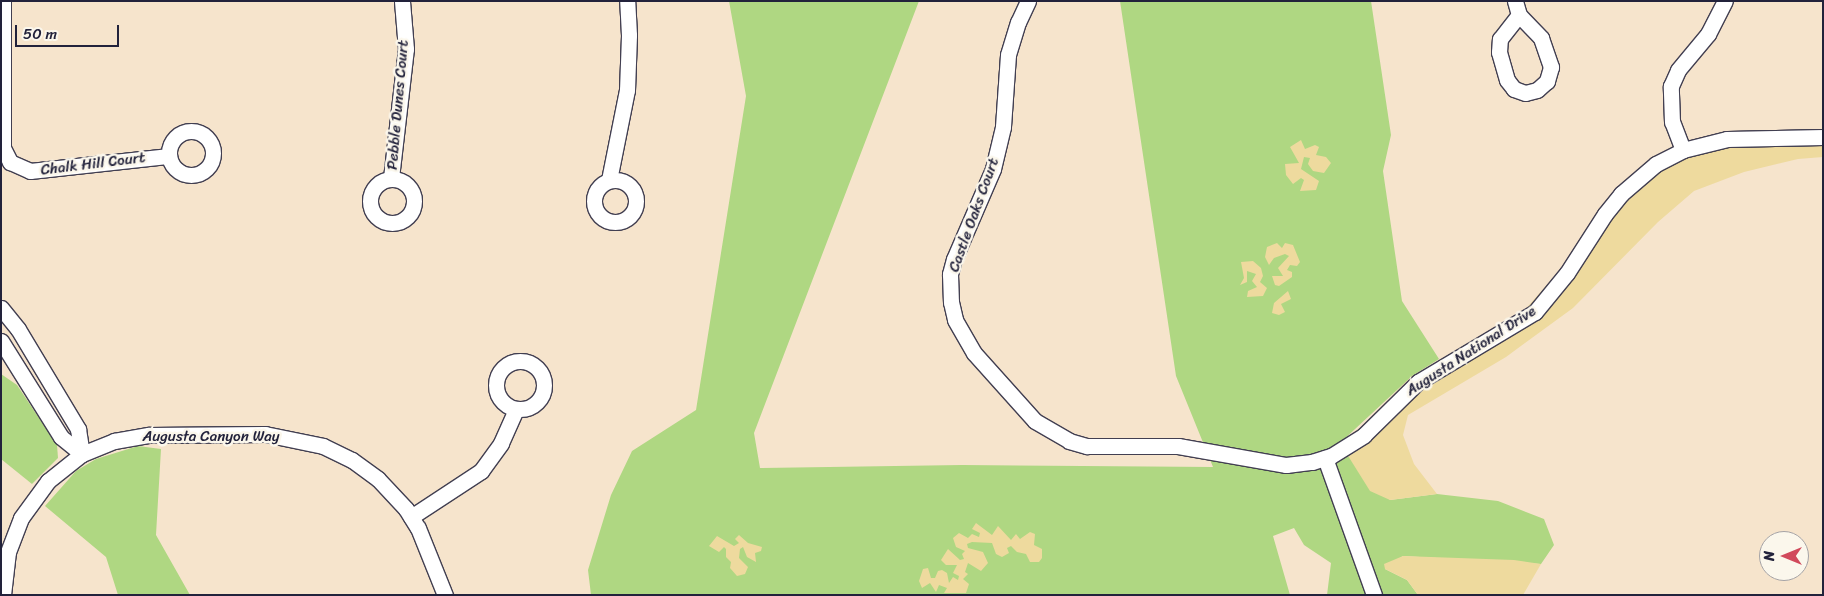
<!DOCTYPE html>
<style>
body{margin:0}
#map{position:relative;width:1824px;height:596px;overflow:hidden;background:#f6e4cc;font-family:Sriracha,sans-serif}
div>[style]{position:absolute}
.green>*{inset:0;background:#afd782}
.sand>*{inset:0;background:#eeda9e}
.roads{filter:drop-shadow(1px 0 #423f51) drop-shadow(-1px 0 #423f51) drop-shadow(0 1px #423f51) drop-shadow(0 -1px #423f51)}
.street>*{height:15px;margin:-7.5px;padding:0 7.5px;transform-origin:7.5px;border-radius:7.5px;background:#fff}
.street>.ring{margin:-7.5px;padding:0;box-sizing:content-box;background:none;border:15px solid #fff;border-radius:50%}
span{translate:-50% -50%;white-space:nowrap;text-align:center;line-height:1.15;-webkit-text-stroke:5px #fbf7ec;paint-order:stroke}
.street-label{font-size:15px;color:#22223b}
.frame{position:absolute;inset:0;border:2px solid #22223b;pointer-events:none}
.north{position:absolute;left:1759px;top:531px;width:50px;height:50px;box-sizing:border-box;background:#fbf7ec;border:1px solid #a4a2a5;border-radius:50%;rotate:270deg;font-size:14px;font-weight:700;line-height:20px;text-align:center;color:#22223b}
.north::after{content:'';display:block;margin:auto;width:18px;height:22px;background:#d1495b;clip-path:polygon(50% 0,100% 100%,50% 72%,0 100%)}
.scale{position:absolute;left:15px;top:25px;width:104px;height:22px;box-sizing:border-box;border:2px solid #22223b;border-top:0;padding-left:6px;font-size:15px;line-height:18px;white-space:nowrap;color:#22223b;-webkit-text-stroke:4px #fbf7ec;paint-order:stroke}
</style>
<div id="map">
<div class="green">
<i style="clip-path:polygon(729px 1px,919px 1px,754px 433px,760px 468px,962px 465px,1213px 467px,1176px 376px,1120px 1px,1371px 1px,1391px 135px,1383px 171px,1402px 301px,1439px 359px,1412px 376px,1340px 443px,1390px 500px,1437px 494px,1498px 501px,1544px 519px,1554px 545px,1541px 564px,1403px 556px,1385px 569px,1407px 580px,1418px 595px,1327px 595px,1331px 563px,1304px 545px,1294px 528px,1273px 536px,1290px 595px,591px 595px,588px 570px,611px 495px,632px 451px,696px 410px,746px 96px)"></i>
<i style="clip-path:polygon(1px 374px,17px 385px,57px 445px,58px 458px,32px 484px,1px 459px)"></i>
<i style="clip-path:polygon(138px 446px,161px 449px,156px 535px,190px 595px,118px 595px,106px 557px,45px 506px,76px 471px,96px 459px)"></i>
</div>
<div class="sand">
<i style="clip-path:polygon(1823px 133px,1823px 157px,1798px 159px,1744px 172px,1694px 191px,1658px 222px,1573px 308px,1506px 357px,1408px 415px,1403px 435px,1414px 464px,1437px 494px,1390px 500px,1370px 491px,1340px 443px,1362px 426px,1412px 376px,1523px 312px,1560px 270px,1615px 191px,1638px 169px,1664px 153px)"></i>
<i style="clip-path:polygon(1301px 140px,1305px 149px,1315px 145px,1319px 147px,1316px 155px,1326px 157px,1331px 163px,1324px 173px,1313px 171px,1308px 164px,1310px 158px,1304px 157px,1301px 169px,1319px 181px,1316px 190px,1300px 191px,1304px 180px,1301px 178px,1293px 184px,1286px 175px,1285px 164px,1299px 163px,1290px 147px)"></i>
<i style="clip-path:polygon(1277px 243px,1282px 248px,1285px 243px,1293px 245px,1300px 262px,1297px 266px,1290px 265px,1287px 270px,1292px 272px,1292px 277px,1279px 286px,1275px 285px,1272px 276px,1283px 276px,1278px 268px,1289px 256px,1285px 254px,1274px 258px,1269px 265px,1265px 257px,1267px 247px)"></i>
<i style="clip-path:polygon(1241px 262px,1253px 261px,1261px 268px,1263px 276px,1260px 282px,1267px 288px,1263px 296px,1247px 297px,1248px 291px,1257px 287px,1252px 281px,1256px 274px,1247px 271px,1247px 282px,1240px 285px,1244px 278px)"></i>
<i style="clip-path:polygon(1288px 291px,1291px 299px,1281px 304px,1285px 312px,1279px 315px,1272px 313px,1274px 303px)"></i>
<i style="clip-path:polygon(976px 523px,992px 535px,998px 526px,1011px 540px,1016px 534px,1020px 539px,1030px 532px,1035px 534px,1034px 545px,1042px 549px,1042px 558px,1039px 562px,1030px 562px,1026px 554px,1017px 552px,1011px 546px,1007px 548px,1009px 553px,1002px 557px,996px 554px,992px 543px,972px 542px,967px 544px,968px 548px,983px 552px,988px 563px,981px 571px,968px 563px,965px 572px,968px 574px,963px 579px,969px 584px,966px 593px,944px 593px,947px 588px,939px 585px,936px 592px,930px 583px,922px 588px,919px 581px,923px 569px,928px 568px,931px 578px,935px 578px,938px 571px,942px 570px,947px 573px,949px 583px,953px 577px,958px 580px,959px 576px,953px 573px,957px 565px,946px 565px,941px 560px,948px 549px,960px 560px,964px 559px,962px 554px,965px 551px,956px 547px,953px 538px,959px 533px,968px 538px,972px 534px,979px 537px,980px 533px,972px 529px)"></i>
<i style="clip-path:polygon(739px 535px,748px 543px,762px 547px,761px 551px,755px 553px,756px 562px,747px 557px,743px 547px,740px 549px,739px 558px,748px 567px,745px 574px,737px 576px,730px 568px,731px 562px,726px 557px,726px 549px,724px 547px,719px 552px,709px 546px,717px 536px,734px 546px,739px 543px,735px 539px)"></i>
<i style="clip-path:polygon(1403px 556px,1514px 560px,1541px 564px,1523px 595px,1418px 595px,1407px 580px,1385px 569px,1384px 564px)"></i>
</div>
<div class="roads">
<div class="street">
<i style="left:3px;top:1px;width:147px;rotate:90deg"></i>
<i style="left:3px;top:148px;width:16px;rotate:63deg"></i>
<i style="left:10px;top:162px;width:22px;rotate:24deg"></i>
<i style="left:30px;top:171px;width:140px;rotate:-6.2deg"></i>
<i style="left:1028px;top:1px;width:23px;rotate:115deg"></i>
<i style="left:1018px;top:22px;width:34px;rotate:107deg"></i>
<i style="left:1008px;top:55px;width:72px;rotate:94deg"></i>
<i style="left:1003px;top:127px;width:43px;rotate:103.4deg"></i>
<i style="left:993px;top:169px;width:98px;rotate:113.4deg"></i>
<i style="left:954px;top:259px;width:16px;rotate:105deg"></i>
<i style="left:950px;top:274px;width:28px;rotate:88deg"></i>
<i style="left:951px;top:302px;width:18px;rotate:77deg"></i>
<i style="left:955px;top:320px;width:38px;rotate:60deg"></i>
<i style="left:974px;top:353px;width:91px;rotate:48.1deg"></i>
<i style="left:1035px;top:421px;width:39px;rotate:30deg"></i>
<i style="left:1069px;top:441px;width:19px;rotate:16deg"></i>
<i style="left:1087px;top:446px;width:91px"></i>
<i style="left:1178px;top:446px;width:110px;rotate:10deg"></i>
<i style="left:1286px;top:465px;width:26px;rotate:-7deg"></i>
<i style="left:1312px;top:462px;width:20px;rotate:-18deg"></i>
<i style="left:1331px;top:456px;width:39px;rotate:-32deg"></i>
<i style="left:1364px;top:435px;width:76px;rotate:-44.5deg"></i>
<i style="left:1418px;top:382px;width:136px;rotate:-30.9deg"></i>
<i style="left:1535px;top:312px;width:50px;rotate:-50.6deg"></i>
<i style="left:1567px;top:273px;width:70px;rotate:-57.2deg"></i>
<i style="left:1605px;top:214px;width:26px;rotate:-51deg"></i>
<i style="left:1621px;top:194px;width:46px;rotate:-40.6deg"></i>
<i style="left:1656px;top:164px;width:30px;rotate:-27deg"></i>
<i style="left:1683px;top:150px;width:45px;rotate:-14deg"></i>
<i style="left:1727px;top:139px;width:96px;rotate:-1.2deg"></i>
<i style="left:1515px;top:1px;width:15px;rotate:74deg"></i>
<i style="left:1519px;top:15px;width:32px;rotate:46deg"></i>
<i style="left:1541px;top:38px;width:31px;rotate:71deg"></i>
<i style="left:1551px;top:67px;width:15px;rotate:106deg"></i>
<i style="left:1547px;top:81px;width:13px;rotate:138deg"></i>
<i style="left:1537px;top:90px;width:12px;rotate:166deg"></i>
<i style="left:1525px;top:93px;width:12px;rotate:-160deg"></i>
<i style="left:1514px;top:89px;width:11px;rotate:-128deg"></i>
<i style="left:1507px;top:80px;width:29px;rotate:-106deg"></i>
<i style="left:1499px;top:52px;width:13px;rotate:-86deg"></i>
<i style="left:1500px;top:39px;width:31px;rotate:-52deg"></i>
<i class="ring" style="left:169px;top:131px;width:29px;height:29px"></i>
<i style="left:1683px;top:150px;width:30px;rotate:-111deg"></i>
<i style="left:1672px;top:122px;width:36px;rotate:-92deg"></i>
<i style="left:1671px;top:86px;width:17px;rotate:-66deg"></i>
<i style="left:1678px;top:70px;width:47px;rotate:-50.2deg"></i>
<i style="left:1708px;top:34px;width:37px;rotate:-63deg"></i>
<i style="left:391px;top:178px;width:130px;rotate:-83.4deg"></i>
<i style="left:406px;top:49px;width:48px;rotate:-94.8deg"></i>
<i class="ring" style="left:370px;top:179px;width:29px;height:29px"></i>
<i class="ring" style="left:594px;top:180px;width:27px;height:27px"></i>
<i style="left:609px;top:180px;width:92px;rotate:-78.7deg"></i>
<i style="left:627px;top:90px;width:55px;rotate:-87.9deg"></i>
<i style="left:629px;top:35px;width:34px;rotate:-93deg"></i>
<i style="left:1px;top:308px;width:27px;rotate:51deg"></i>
<i style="left:18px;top:329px;width:117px;rotate:59deg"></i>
<i style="left:78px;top:429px;width:25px;rotate:81deg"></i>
<i style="left:1px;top:341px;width:113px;rotate:58deg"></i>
<i style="left:61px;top:437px;width:27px;rotate:39deg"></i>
<i class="ring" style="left:496px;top:361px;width:33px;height:33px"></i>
<i style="left:1325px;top:458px;width:145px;rotate:70.3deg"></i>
<i style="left:411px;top:517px;width:84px;rotate:-33.3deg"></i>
<i style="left:481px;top:471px;width:34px;rotate:-54deg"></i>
<i style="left:501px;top:443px;width:37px;rotate:-66deg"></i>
<i style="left:3px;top:595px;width:43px;rotate:-83.4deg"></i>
<i style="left:8px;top:552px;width:36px;rotate:-69deg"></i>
<i style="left:21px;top:518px;width:46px;rotate:-53.9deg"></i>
<i style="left:48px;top:481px;width:43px;rotate:-38.5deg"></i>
<i style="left:82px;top:454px;width:35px;rotate:-22deg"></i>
<i style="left:114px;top:441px;width:36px;rotate:-10deg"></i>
<i style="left:149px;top:435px;width:116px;rotate:-0.5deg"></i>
<i style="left:265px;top:434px;width:59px;rotate:11.7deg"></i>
<i style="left:323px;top:446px;width:32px;rotate:26deg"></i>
<i style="left:352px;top:460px;width:32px;rotate:36deg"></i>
<i style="left:378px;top:479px;width:41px;rotate:47deg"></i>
<i style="left:406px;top:509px;width:22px;rotate:58deg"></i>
<i style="left:418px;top:528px;width:72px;rotate:68.1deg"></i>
</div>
</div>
<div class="street-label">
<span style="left:398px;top:105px;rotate:-85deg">Pebble Dunes Court</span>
<span style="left:93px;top:164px;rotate:-7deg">Chalk Hill Court</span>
<span style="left:974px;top:215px;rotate:-70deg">Castle Oaks Court</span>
<span style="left:1471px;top:351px;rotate:-33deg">Augusta National Drive</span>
<span style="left:211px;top:437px">Augusta Canyon Way</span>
</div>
<div class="frame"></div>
<div class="north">N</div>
<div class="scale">50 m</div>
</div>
